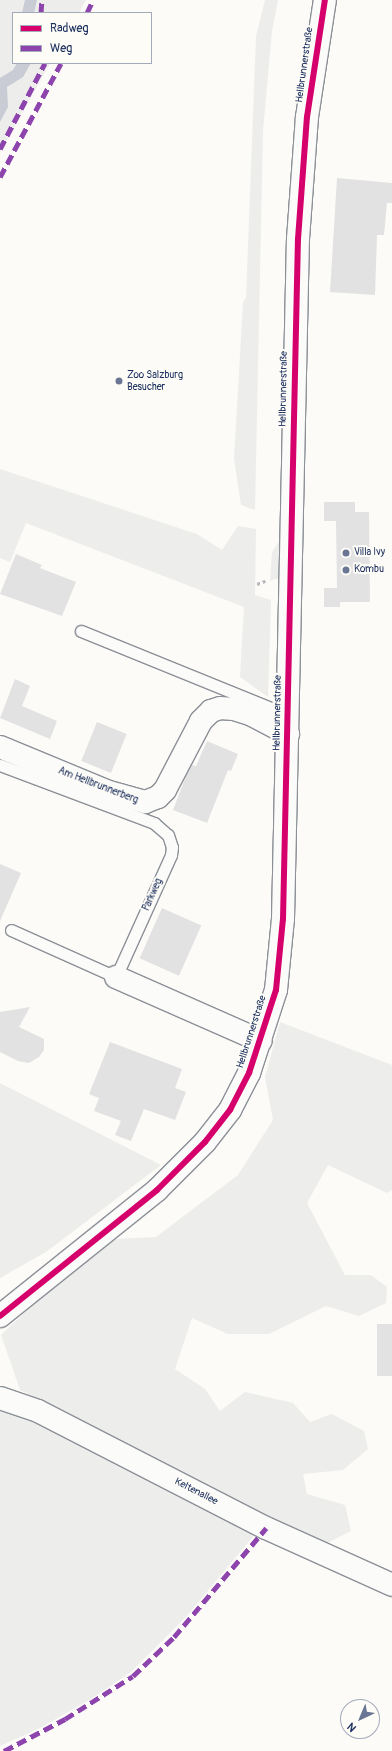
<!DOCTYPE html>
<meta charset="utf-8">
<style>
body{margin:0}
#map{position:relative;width:392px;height:1751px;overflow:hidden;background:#fcfbf8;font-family:Pangolin,sans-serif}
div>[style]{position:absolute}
.green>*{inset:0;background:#ededec}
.water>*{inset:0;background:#c9ccd4}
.building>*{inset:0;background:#e2e2e2;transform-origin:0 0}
.path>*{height:2.5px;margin-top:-1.25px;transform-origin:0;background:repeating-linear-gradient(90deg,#b6b9bd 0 3px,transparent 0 6px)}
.roads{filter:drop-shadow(1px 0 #8c9097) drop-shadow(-1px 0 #8c9097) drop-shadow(0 1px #8c9097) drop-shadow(0 -1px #8c9097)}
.lane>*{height:11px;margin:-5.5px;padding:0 5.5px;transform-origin:5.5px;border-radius:5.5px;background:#fbfbf9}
.street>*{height:22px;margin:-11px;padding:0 11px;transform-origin:11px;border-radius:11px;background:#fbfbf9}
.secondary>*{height:22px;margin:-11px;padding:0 11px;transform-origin:11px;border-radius:11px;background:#fbfbf9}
.quiet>*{height:5px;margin-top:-2.5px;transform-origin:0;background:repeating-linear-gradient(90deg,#8e44ad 0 10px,transparent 0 15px)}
.cycleway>*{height:6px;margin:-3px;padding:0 3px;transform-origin:3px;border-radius:3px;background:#d6006c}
.dots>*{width:11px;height:11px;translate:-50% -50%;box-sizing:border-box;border:2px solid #fdfcf7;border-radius:50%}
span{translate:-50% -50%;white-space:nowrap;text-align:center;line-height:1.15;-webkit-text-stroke:4px #fdfcf7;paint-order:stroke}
.street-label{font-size:10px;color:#1b2f5e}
.poi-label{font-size:10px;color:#1b2f5e}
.left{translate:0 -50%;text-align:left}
.legend{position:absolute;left:12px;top:12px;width:140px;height:52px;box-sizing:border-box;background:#fdfcf7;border:1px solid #a3aaba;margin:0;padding:5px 7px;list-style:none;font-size:12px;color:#1b2f5e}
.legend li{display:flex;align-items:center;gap:8px;height:20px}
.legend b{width:20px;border:1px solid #a3aaba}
.north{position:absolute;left:340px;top:1699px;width:40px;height:40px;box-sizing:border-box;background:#fdfcf7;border:1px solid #a3aaba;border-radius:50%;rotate:224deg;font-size:11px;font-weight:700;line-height:16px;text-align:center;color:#1b2f5e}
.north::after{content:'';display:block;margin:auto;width:14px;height:18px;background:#6a7694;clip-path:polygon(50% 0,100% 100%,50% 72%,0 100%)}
</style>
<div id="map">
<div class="green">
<i style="clip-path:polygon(0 0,86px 0,79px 13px,13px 13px,13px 63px,50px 63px,0 152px)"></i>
<i style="clip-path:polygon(265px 0,278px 0,272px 31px,263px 131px,255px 510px,241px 505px,234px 459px,243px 302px,246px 298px,256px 36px)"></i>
<i style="clip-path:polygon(0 469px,197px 534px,222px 550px,238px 526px,256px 529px,255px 595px,271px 600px,268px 697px,240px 677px,244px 607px,26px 523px,10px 562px,0 558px)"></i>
<i style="clip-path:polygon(280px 540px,278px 578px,270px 581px,272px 552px)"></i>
<i style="clip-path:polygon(280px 1022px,392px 1065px,392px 1190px,387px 1193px,328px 1165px,307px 1203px,345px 1275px,371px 1275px,387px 1287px,386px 1303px,359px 1316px,326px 1306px,269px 1334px,228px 1334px,192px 1318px,175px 1369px,205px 1389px,220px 1411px,245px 1392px,293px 1403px,310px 1422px,332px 1414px,364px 1431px,368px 1449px,343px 1470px,303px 1474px,307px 1494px,345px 1505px,351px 1531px,323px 1545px,20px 1390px,1px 1335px,39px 1299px,113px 1239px,156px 1237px,238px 1175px,273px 1120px,265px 1077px)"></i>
<i style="clip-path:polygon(0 1083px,161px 1165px,46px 1252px,0 1278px)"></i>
<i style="clip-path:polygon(0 1403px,256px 1533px,186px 1617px,131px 1672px,91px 1699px,40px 1728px,0 1746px)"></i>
</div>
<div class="water">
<i style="clip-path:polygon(25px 0,37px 0,34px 13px,22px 13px)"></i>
<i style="clip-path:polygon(17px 63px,31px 63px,23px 77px,7px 87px,8px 107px,0 122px,0 78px,13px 70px)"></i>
</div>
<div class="building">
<i style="clip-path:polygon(337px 178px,392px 183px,392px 203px,387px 203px,384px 235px,377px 235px,375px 295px,330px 292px)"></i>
<i style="clip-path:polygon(324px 502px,355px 502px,355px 512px,369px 512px,370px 602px,340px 602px,340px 607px,324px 607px,324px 588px,337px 588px,336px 521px,324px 521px)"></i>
<i style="clip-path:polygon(16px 554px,42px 565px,40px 568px,76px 582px,62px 616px,0 594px)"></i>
<i style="clip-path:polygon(15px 679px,30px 686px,22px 706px,57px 721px,50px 739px,0 718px)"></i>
<i style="left:97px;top:722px;width:32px;height:42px;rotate:22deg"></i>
<i style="clip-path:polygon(207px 741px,238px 754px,231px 771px,228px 770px,207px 823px,173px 810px,186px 776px,192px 765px,196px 766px)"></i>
<i style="clip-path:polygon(0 864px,21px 873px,0 921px)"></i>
<i style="left:162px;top:908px;width:43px;height:55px;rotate:24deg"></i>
<i style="clip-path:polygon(30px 1007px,19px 1027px,44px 1039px,44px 1050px,39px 1057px,29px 1063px,18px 1061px,0 1052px,0 1012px)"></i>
<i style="clip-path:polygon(110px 1042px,182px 1069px,175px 1088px,186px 1092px,175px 1120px,144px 1109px,131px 1141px,115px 1135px,121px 1121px,94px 1111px,99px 1098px,89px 1094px)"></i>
<i style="left:377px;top:1324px;width:15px;height:52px"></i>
</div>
<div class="path">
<i style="left:257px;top:584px;width:9px;rotate:-21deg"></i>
</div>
<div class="roads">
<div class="lane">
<i style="left:81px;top:631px;width:223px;rotate:22.1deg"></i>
<i style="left:0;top:765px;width:165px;rotate:20.6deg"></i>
<i style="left:154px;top:823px;width:18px;rotate:41deg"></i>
<i style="left:168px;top:835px;width:13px;rotate:72deg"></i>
<i style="left:172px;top:847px;width:8px;rotate:97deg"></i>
<i style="left:171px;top:855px;width:134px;rotate:114.3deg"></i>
<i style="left:116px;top:977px;width:115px;rotate:-155.9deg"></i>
</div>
<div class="street">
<i style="left:0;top:747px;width:115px;rotate:22.5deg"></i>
<i style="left:106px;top:791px;width:41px;rotate:15.8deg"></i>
<i style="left:145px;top:802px;width:14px;rotate:-21deg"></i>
<i style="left:158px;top:797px;width:10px;rotate:-45deg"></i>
<i style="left:165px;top:790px;width:78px;rotate:-62.4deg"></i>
<i style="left:201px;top:721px;width:14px;rotate:-45deg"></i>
<i style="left:211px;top:711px;width:9px;rotate:-18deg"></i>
<i style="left:220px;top:708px;width:14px;rotate:4deg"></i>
<i style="left:234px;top:709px;width:19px;rotate:18deg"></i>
<i style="left:252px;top:715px;width:41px;rotate:27.8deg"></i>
<i style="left:116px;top:977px;width:158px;rotate:23.8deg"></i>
<i style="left:0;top:1398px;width:40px;rotate:18.9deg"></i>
<i style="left:38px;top:1411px;width:256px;rotate:27.2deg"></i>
<i style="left:266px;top:1528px;width:138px;rotate:24.3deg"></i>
</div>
<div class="secondary">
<i style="left:0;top:1316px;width:201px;rotate:-38.7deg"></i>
<i style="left:157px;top:1190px;width:68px;rotate:-45deg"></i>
<i style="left:205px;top:1142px;width:41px;rotate:-52deg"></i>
<i style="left:230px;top:1110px;width:42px;rotate:-62.8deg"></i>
<i style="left:249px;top:1073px;width:87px;rotate:-72deg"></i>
<i style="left:276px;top:990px;width:71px;rotate:-84.4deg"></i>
<i style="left:283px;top:919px;width:680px;rotate:-88.74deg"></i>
<i style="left:298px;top:239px;width:122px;rotate:-85.8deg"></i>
<i style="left:307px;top:117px;width:118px;rotate:-81.3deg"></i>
</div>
</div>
<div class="quiet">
<i style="left:41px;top:13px;width:13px;rotate:-86deg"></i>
<i style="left:87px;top:13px;width:14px;rotate:-65deg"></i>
<i style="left:0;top:149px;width:97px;rotate:-62.4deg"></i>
<i style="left:0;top:177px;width:129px;rotate:-61.8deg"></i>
<i style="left:4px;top:1751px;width:69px;rotate:-27.7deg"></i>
<i style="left:65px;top:1719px;width:80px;rotate:-32.3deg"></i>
<i style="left:133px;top:1676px;width:57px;rotate:-43.6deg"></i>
<i style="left:174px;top:1637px;width:143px;rotate:-49.8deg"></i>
</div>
<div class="cycleway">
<i style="left:0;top:1316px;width:201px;rotate:-38.7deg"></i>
<i style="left:157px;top:1190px;width:68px;rotate:-45deg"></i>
<i style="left:205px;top:1142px;width:41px;rotate:-52deg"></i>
<i style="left:230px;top:1110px;width:42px;rotate:-62.8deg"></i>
<i style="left:249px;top:1073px;width:87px;rotate:-72deg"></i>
<i style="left:276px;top:990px;width:71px;rotate:-84.4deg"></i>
<i style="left:283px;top:919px;width:680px;rotate:-88.74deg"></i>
<i style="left:298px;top:239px;width:122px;rotate:-85.8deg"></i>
<i style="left:307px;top:117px;width:118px;rotate:-81.3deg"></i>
</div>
<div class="dots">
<i style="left:119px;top:381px;background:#6a7694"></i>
<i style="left:346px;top:553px;background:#6a7694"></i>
<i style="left:346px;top:570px;background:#6a7694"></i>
</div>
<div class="street-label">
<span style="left:305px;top:65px;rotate:-82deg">Hellbrunnerstraße</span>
<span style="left:284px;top:389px;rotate:-89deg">Hellbrunnerstraße</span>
<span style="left:278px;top:713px;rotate:-89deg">Hellbrunnerstraße</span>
<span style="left:98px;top:786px;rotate:21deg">Am Hellbrunnerberg</span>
<span style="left:153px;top:895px;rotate:-66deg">Parkweg</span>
<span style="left:252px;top:1032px;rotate:-72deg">Hellbrunnerstraße</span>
<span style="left:196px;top:1492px;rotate:27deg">Keltenallee</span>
</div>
<div class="poi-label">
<span class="left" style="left:127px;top:381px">Zoo Salzburg<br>Besucher</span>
<span class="left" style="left:354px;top:553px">Villa Ivy</span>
<span class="left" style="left:354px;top:570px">Kombu</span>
</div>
<ul class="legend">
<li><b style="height:5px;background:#d6006c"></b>Radweg</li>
<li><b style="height:5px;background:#8e44ad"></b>Weg</li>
</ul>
<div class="north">N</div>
</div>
